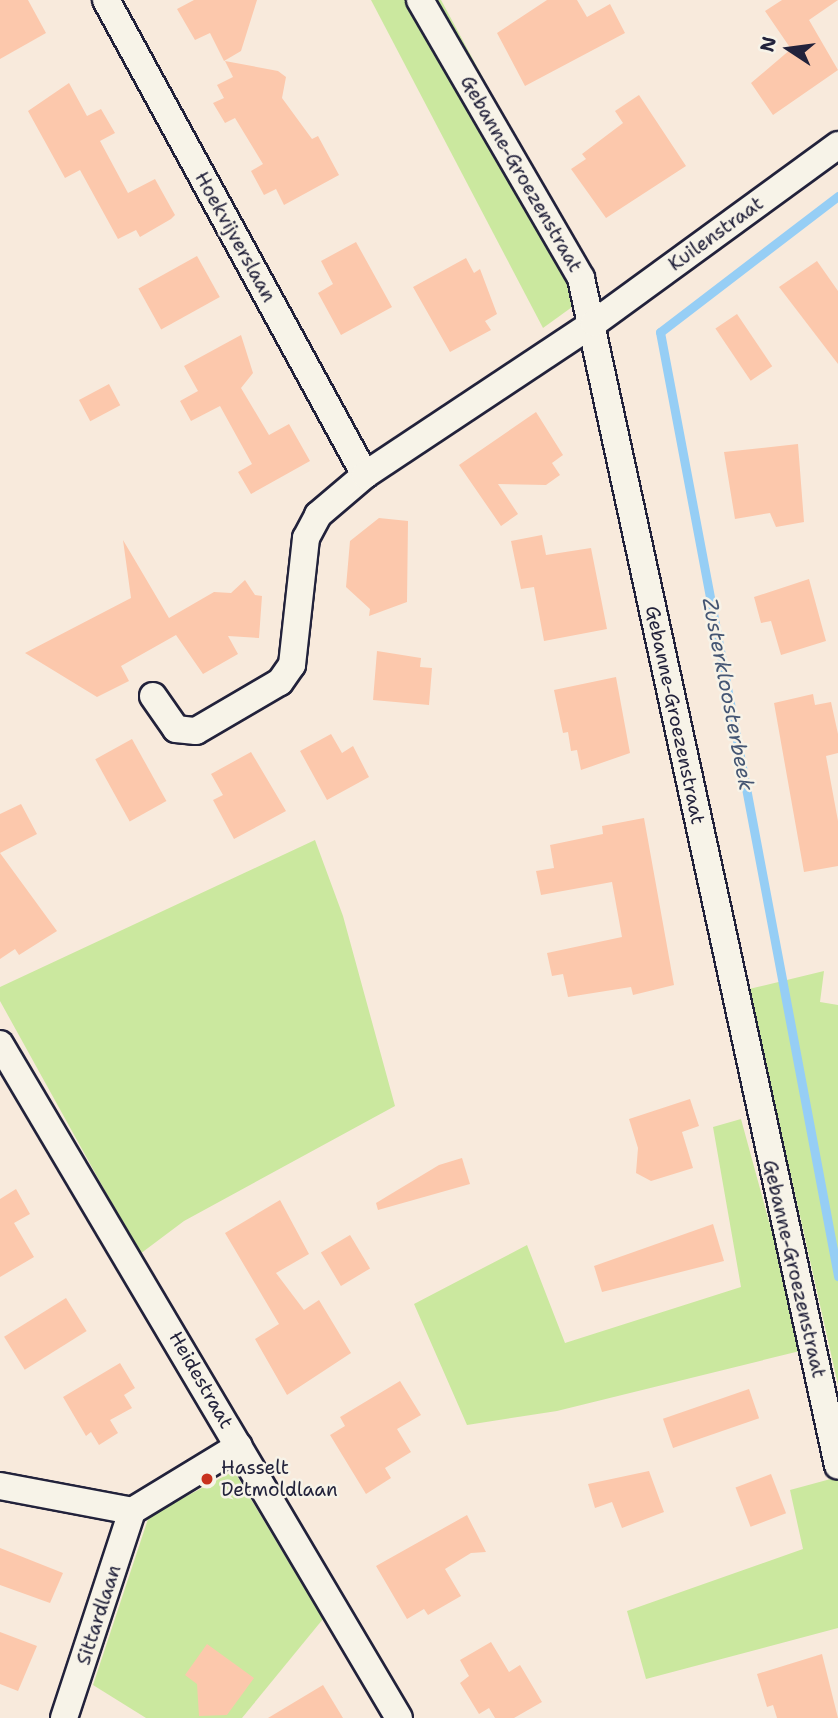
<!DOCTYPE html>
<style>
body{margin:0}
#map{position:relative;width:838px;height:1718px;overflow:hidden;background:#f8eadc;font-family:"Shantell Sans",sans-serif}
div>[style]{position:absolute}
.green>*{inset:0;background:#cbe89f}
.stream>*{height:9px;margin:-4.5px;padding:0 4.5px;transform-origin:4.5px;border-radius:4.5px;background:#96cef5}
.building>*{inset:0;background:#fcc8ac;transform-origin:0 0}
.roads{filter:drop-shadow(2px 0 #22223b) drop-shadow(-2px 0 #22223b) drop-shadow(0 2px #22223b) drop-shadow(0 -2px #22223b)}
.street>*{height:26px;margin:-13px;padding:0 13px;transform-origin:13px;border-radius:13px;background:#f7f3e8}
.dots>*{width:19px;height:19px;translate:-50% -50%;box-sizing:border-box;border:4px solid #f7f3e8;border-radius:50%}
span{translate:-50% -50%;white-space:nowrap;text-align:center;line-height:1.15;-webkit-text-stroke:5px #f7f3e8;paint-order:stroke}
.street-label{font-size:19px;color:#22223b}
.poi-label{font-size:19px;color:#22223b}
.left{translate:0 -50%;text-align:left}
.water-label{font-size:21px;color:#455673;font-style:italic}
.north{position:absolute;left:754px;top:14px;width:70px;height:70px;-webkit-text-stroke:5px #f7f3e8;paint-order:stroke;rotate:283deg;font-size:19px;font-weight:700;line-height:28px;text-align:center;color:#22223b}
.north::after{content:'';display:block;margin:auto;width:24px;height:32px;background:#22223b;clip-path:polygon(50% 0,100% 100%,50% 72%,0 100%)}
</style>
<div id="map">
<div class="green">
<i style="clip-path:polygon(371px 0,441px 0,597px 289px,543px 328px)"></i>
<i style="clip-path:polygon(315px 840px,343px 916px,395px 1106px,184px 1221px,140px 1254px,0 1001px,0 987px)"></i>
<i style="clip-path:polygon(824px 971px,820px 1002px,838px 1005px,838px 1385px,749px 989px)"></i>
<i style="clip-path:polygon(741px 1119px,804px 1350px,557px 1411px,467px 1425px,414px 1304px,527px 1245px,565px 1343px,741px 1287px,713px 1127px)"></i>
<i style="clip-path:polygon(234px 1471px,323px 1619px,242px 1718px,146px 1718px,93px 1685px,149px 1516px)"></i>
<i style="clip-path:polygon(838px 1477px,838px 1628px,646px 1679px,627px 1611px,803px 1549px,790px 1490px)"></i>
</div>
<div class="stream">
<i style="left:838px;top:196px;width:224px;rotate:142.6deg"></i>
<i style="left:660px;top:332px;width:961px;rotate:79.32deg"></i>
</div>
<div class="building">
<i style="clip-path:polygon(0 0,28px 0,46px 33px,0 59px)"></i>
<i style="clip-path:polygon(194px 0,257px 0,241px 51px,224px 61px,210px 33px,195px 40px,177px 9px)"></i>
<i style="clip-path:polygon(547px 0,577px 0,587px 17px,610px 4px,625px 33px,525px 86px,497px 33px)"></i>
<i style="clip-path:polygon(782px 0,838px 0,809px 20px,838px 70px,773px 115px,751px 83px,791px 49px,765px 11px)"></i>
<i style="clip-path:polygon(225px 61px,278px 71px,286px 77px,282px 98px,312px 139px,318px 136px,339px 175px,284px 205px,276px 189px,264px 195px,251px 171px,263px 164px,235px 118px,225px 123px,213px 103px,224px 98px,217px 85px,233px 77px)"></i>
<i style="clip-path:polygon(69px 83px,87px 116px,101px 109px,115px 133px,100px 141px,128px 193px,155px 179px,175px 215px,171px 219px,140px 237px,136px 230px,118px 239px,80px 170px,65px 178px,28px 111px)"></i>
<i style="clip-path:polygon(639px 95px,686px 166px,606px 218px,571px 169px,586px 159px,582px 154px,623px 123px,615px 111px)"></i>
<i style="clip-path:polygon(356px 242px,392px 307px,341px 335px,318px 293px,333px 284px,321px 261px)"></i>
<i style="left:197px;top:256px;width:47px;height:67px;rotate:61deg"></i>
<i style="clip-path:polygon(466px 258px,474px 273px,480px 269px,497px 314px,485px 321px,491px 330px,450px 352px,413px 287px)"></i>
<i style="clip-path:polygon(817px 261px,838px 291px,838px 364px,779px 287px)"></i>
<i style="left:737px;top:314px;width:63px;height:26px;rotate:56deg"></i>
<i style="clip-path:polygon(241px 335px,253px 373px,241px 388px,269px 435px,289px 424px,310px 461px,251px 494px,238px 472px,252px 464px,220px 406px,191px 421px,180px 401px,198px 391px,184px 366px)"></i>
<i style="left:109px;top:384px;width:24px;height:34px;rotate:62deg"></i>
<i style="clip-path:polygon(536px 412px,563px 455px,552px 463px,560px 475px,546px 485px,498px 484px,518px 514px,501px 526px,459px 465px)"></i>
<i style="clip-path:polygon(798px 444px,804px 522px,776px 527px,770px 513px,735px 519px,724px 452px)"></i>
<i style="clip-path:polygon(379px 518px,408px 521px,407px 602px,369px 616px,370px 609px,346px 587px,350px 541px)"></i>
<i style="clip-path:polygon(542px 535px,546px 555px,591px 548px,607px 629px,544px 641px,534px 587px,521px 589px,511px 541px)"></i>
<i style="clip-path:polygon(123px 540px,169px 618px,214px 592px,231px 593px,245px 580px,255px 595px,262px 596px,259px 638px,228px 636px,238px 654px,203px 674px,176px 635px,121px 666px,129px 681px,97px 697px,25px 653px,131px 598px)"></i>
<i style="clip-path:polygon(809px 579px,826px 641px,781px 655px,771px 621px,761px 623px,754px 597px)"></i>
<i style="clip-path:polygon(377px 651px,421px 658px,420px 667px,432px 668px,429px 705px,373px 700px)"></i>
<i style="clip-path:polygon(616px 677px,630px 753px,581px 770px,577px 750px,571px 751px,568px 732px,563px 733px,554px 690px)"></i>
<i style="clip-path:polygon(813px 694px,815px 705px,831px 702px,838px 734px,838px 753px,826px 756px,838px 821px,838px 866px,804px 872px,774px 703px)"></i>
<i style="clip-path:polygon(331px 734px,342px 753px,353px 746px,369px 777px,327px 800px,300px 751px)"></i>
<i style="left:132px;top:739px;width:71px;height:42px;rotate:61deg"></i>
<i style="clip-path:polygon(251px 752px,286px 811px,234px 839px,213px 800px,223px 795px,211px 774px)"></i>
<i style="clip-path:polygon(21px 804px,37px 834px,0 853px,0 814px)"></i>
<i style="clip-path:polygon(644px 818px,674px 985px,633px 995px,631px 987px,568px 997px,563px 974px,552px 976px,547px 953px,622px 937px,612px 882px,541px 895px,536px 871px,554px 868px,550px 845px,603px 834px,602px 826px)"></i>
<i style="clip-path:polygon(0 853px,57px 931px,19px 955px,15px 949px,0 959px)"></i>
<i style="clip-path:polygon(690px 1099px,699px 1126px,682px 1132px,693px 1168px,651px 1181px,636px 1173px,638px 1148px,629px 1119px)"></i>
<i style="clip-path:polygon(462px 1158px,470px 1184px,378px 1210px,376px 1203px,439px 1165px)"></i>
<i style="clip-path:polygon(16px 1189px,30px 1214px,14px 1223px,34px 1257px,0 1277px,0 1199px)"></i>
<i style="clip-path:polygon(280px 1200px,309px 1254px,276px 1273px,304px 1310px,319px 1300px,351px 1353px,287px 1395px,255px 1339px,279px 1324px,225px 1233px)"></i>
<i style="clip-path:polygon(713px 1224px,724px 1261px,602px 1292px,594px 1266px)"></i>
<i style="left:350px;top:1235px;width:39px;height:34px;rotate:59deg"></i>
<i style="left:66px;top:1298px;width:39px;height:73px;rotate:58deg"></i>
<i style="clip-path:polygon(120px 1363px,135px 1388px,124px 1395px,132px 1408px,110px 1420px,118px 1433px,99px 1445px,91px 1432px,86px 1436px,63px 1397px)"></i>
<i style="clip-path:polygon(400px 1381px,421px 1415px,397px 1429px,411px 1452px,385px 1468px,391px 1478px,366px 1494px,330px 1435px,345px 1426px,340px 1417px)"></i>
<i style="left:749px;top:1389px;width:31px;height:91px;rotate:71deg"></i>
<i style="clip-path:polygon(649px 1471px,664px 1512px,622px 1528px,612px 1502px,595px 1508px,588px 1484px)"></i>
<i style="left:771px;top:1474px;width:42px;height:38px;rotate:69deg"></i>
<i style="clip-path:polygon(467px 1515px,486px 1552px,471px 1553px,445px 1569px,461px 1596px,428px 1615px,424px 1609px,407px 1619px,376px 1566px)"></i>
<i style="clip-path:polygon(0 1548px,63px 1573px,50px 1603px,0 1585px)"></i>
<i style="clip-path:polygon(0 1632px,37px 1646px,18px 1691px,0 1684px)"></i>
<i style="clip-path:polygon(491px 1642px,509px 1672px,520px 1665px,542px 1702px,514px 1718px,495px 1718px,489px 1708px,479px 1714px,460px 1683px,469px 1676px,460px 1660px)"></i>
<i style="clip-path:polygon(207px 1644px,254px 1678px,227px 1715px,199px 1716px,197px 1684px,185px 1675px)"></i>
<i style="clip-path:polygon(822px 1654px,838px 1718px,777px 1718px,773px 1705px,767px 1707px,757px 1674px)"></i>
<i style="clip-path:polygon(323px 1685px,343px 1718px,268px 1718px)"></i>
</div>
<div class="roads">
<div class="street">
<i style="left:106px;top:0;width:541px;rotate:61.4deg"></i>
<i style="left:420px;top:0;width:321px;rotate:59.9deg"></i>
<i style="left:581px;top:278px;width:1215px;rotate:77.79deg"></i>
<i style="left:153px;top:696px;width:40px;rotate:55.1deg"></i>
<i style="left:176px;top:729px;width:20px;rotate:6deg"></i>
<i style="left:196px;top:731px;width:97px;rotate:-30.3deg"></i>
<i style="left:280px;top:682px;width:21px;rotate:-55deg"></i>
<i style="left:292px;top:665px;width:128px;rotate:-83.7deg"></i>
<i style="left:306px;top:538px;width:26px;rotate:-62deg"></i>
<i style="left:318px;top:515px;width:62px;rotate:-40.4deg"></i>
<i style="left:365px;top:475px;width:275px;rotate:-33.6deg"></i>
<i style="left:594px;top:323px;width:302px;rotate:-36.1deg"></i>
<i style="left:0;top:1044px;width:783px;rotate:59.37deg"></i>
<i style="left:0;top:1486px;width:134px;rotate:10.7deg"></i>
<i style="left:132px;top:1511px;width:125px;rotate:-31.3deg"></i>
<i style="left:64px;top:1718px;width:218px;rotate:-71.8deg"></i>
</div>
</div>
<div class="dots">
<i style="left:207px;top:1479px;background:#c8321e"></i>
</div>
<div class="street-label">
<span style="left:521px;top:174px;rotate:60deg">Gebanne-Groezenstraat</span>
<span style="left:716px;top:234px;rotate:-36deg">Kuilenstraat</span>
<span style="left:235px;top:237px;rotate:61deg">Hoekvijverslaan</span>
<span style="left:675px;top:715px;rotate:78deg">Gebanne-Groezenstraat</span>
<span style="left:794px;top:1269px;rotate:77deg">Gebanne-Groezenstraat</span>
<span style="left:201px;top:1380px;rotate:60deg">Heidestraat</span>
<span style="left:99px;top:1615px;rotate:-72deg">Sittardlaan</span>
</div>
<div class="poi-label">
<span class="left" style="left:221px;top:1479px">Hasselt<br>Detmoldlaan</span>
</div>
<div class="water-label">
<span style="left:728px;top:694px;rotate:79deg">Zusterkloosterbeek</span>
</div>
<div class="north">N</div>
</div>
